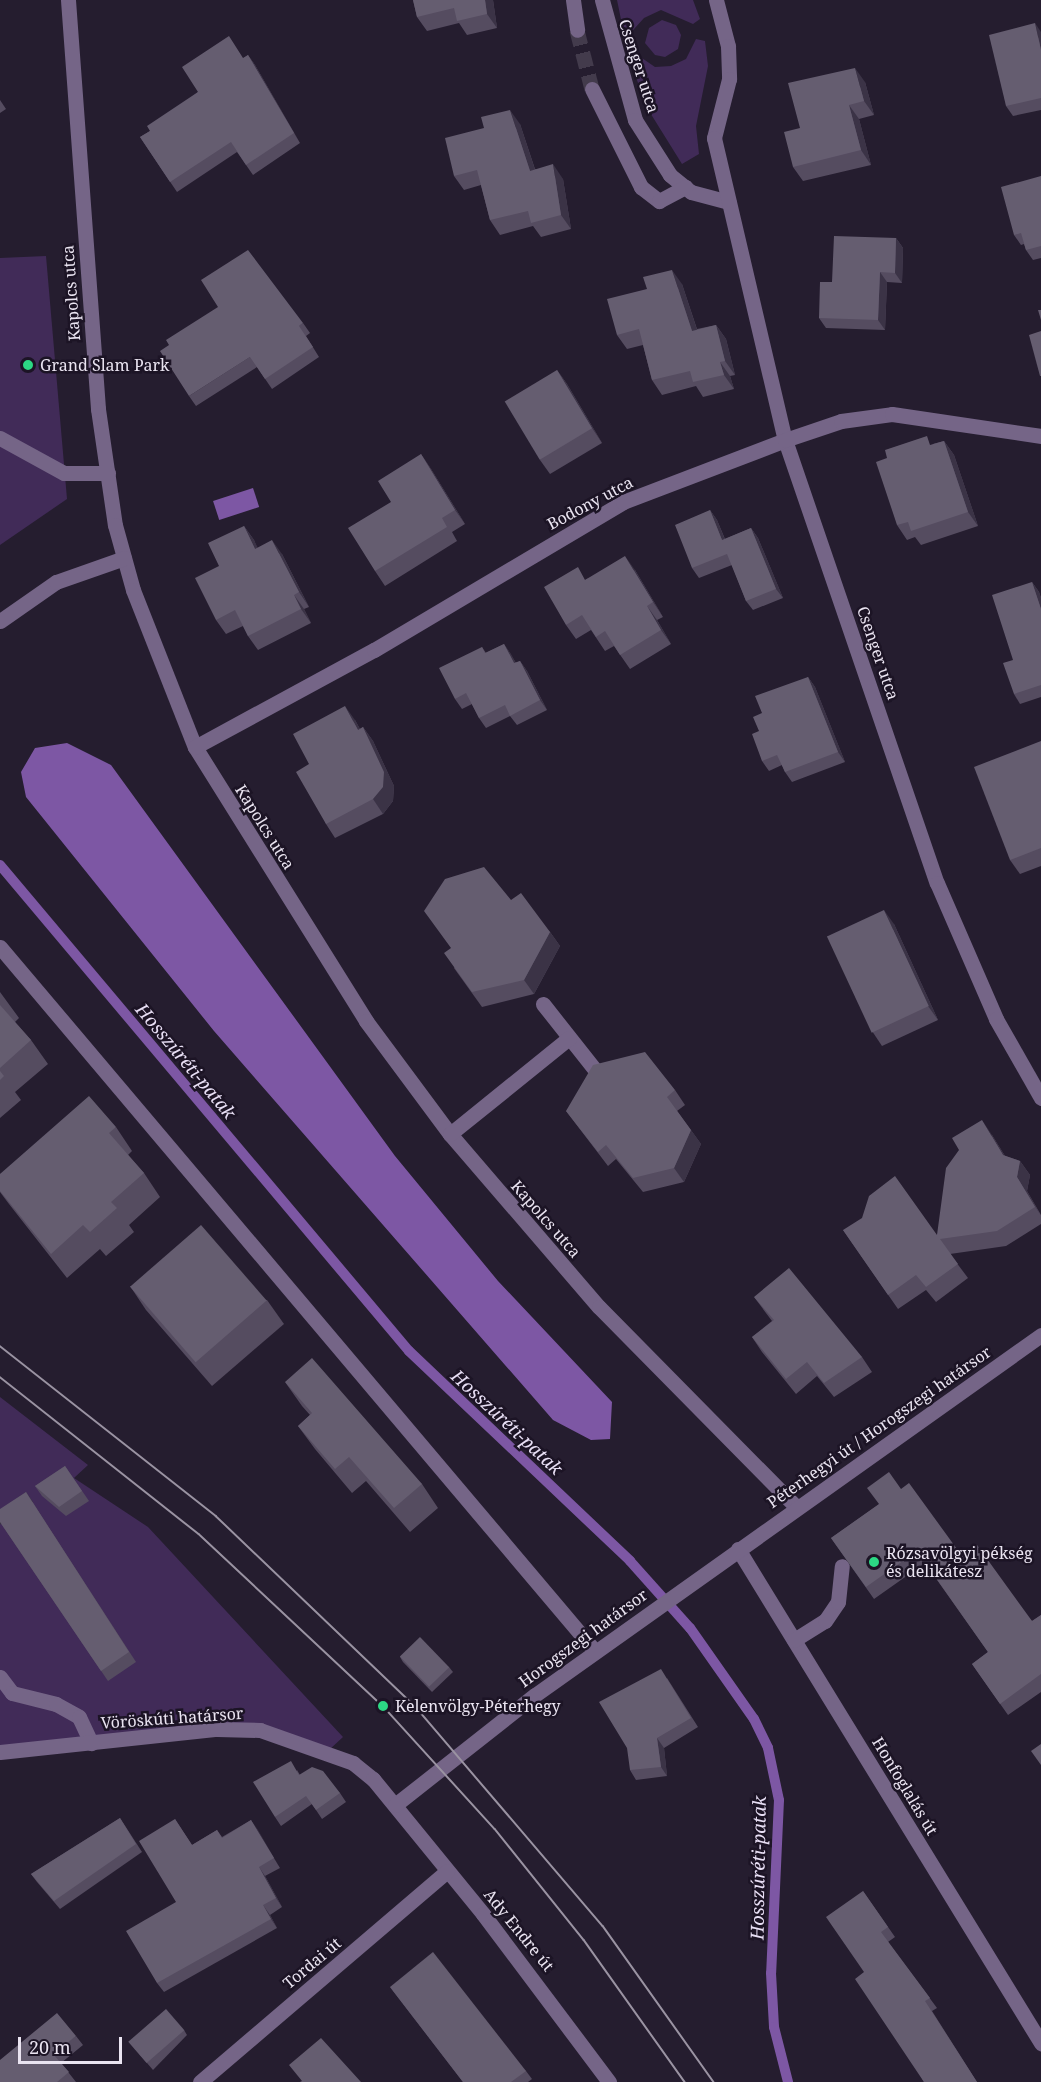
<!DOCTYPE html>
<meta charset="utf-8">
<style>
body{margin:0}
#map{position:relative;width:1041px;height:2082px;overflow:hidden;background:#251d2f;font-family:"Noto Serif",serif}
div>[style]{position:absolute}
.green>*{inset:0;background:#412b58}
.water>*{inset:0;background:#7d57a4;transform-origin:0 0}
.stream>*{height:10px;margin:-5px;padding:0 5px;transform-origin:5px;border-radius:5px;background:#7d57a4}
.minor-tunnel>*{height:15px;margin-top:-7.5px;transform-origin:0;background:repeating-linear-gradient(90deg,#433b4c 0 15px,transparent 0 23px)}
.minor>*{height:15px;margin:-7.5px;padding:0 7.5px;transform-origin:7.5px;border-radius:7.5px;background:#756587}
.tram>*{height:1.5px;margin:-0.75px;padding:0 0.75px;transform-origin:0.75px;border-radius:0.75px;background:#9a93a2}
.wall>*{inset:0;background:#554c60}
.shaded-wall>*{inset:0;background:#3b3346;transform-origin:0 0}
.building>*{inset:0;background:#655d70;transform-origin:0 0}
.dots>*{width:16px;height:16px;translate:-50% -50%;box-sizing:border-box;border:3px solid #1c1425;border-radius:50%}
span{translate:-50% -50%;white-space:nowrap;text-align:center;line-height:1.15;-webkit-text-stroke:5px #1c1425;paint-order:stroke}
.street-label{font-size:16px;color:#eae4f1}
.poi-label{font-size:16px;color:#eae4f1}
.left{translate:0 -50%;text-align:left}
.water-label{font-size:18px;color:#e8dff5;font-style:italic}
.scale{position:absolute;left:18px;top:2037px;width:104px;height:27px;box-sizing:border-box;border:3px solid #eae4f1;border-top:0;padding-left:8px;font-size:18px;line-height:21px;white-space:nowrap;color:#eae4f1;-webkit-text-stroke:4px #1c1425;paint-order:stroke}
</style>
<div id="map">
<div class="green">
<i style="clip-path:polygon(617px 0,693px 0,700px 19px,693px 24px,661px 10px,644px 18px,625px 39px)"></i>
<i style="clip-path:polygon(662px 20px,676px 25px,681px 35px,678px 49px,665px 57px,655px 55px,645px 43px,649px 28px)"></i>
<i style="clip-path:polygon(696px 39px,705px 41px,708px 66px,696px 126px,699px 154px,682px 164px,649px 111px,628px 57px,636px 54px,655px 67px,671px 66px,686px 59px)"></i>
<i style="clip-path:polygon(46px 256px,67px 499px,0 545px,0 258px)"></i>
<i style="clip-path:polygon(0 1397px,88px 1465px,74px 1478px,148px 1527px,343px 1737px,329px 1750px,260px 1730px,0 1752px)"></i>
</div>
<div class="water">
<i style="left:253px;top:488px;width:20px;height:42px;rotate:72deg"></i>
<i style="clip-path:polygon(67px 743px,111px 765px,395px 1156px,498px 1281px,612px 1402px,610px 1439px,591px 1440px,553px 1420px,214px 1031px,26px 797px,21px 772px,35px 748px)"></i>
</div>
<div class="stream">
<i style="left:0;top:865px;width:635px;rotate:49.92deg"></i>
<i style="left:409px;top:1351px;width:305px;rotate:43.5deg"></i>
<i style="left:630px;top:1561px;width:90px;rotate:48.2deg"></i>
<i style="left:690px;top:1628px;width:111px;rotate:54.9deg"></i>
<i style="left:754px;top:1719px;width:32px;rotate:64deg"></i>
<i style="left:768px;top:1748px;width:53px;rotate:78.1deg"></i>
<i style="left:779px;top:1800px;width:173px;rotate:92.6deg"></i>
<i style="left:771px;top:1973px;width:54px;rotate:86.8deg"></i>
<i style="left:774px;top:2027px;width:57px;rotate:75.7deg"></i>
</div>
<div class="minor-tunnel">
<i style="left:577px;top:30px;width:61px;rotate:75.7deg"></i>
</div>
<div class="minor">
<i style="left:68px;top:0;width:410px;rotate:85.8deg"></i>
<i style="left:98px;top:409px;width:117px;rotate:81.7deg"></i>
<i style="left:115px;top:525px;width:67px;rotate:74.5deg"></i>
<i style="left:133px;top:590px;width:169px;rotate:68.5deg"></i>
<i style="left:195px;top:747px;width:323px;rotate:58deg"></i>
<i style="left:366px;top:1021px;width:141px;rotate:53.4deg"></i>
<i style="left:450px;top:1134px;width:228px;rotate:49.3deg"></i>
<i style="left:599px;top:1307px;width:281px;rotate:45.4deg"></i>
<i style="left:573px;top:0;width:30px;rotate:82deg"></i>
<i style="left:602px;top:0;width:124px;rotate:74.6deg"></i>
<i style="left:635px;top:120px;width:65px;rotate:57.5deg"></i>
<i style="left:670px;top:175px;width:27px;rotate:39deg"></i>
<i style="left:691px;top:192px;width:39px;rotate:15deg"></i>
<i style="left:716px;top:0;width:48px;rotate:75.4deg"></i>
<i style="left:728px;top:46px;width:33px;rotate:88deg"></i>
<i style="left:729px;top:79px;width:61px;rotate:104.3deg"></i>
<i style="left:714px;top:138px;width:310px;rotate:76.8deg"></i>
<i style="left:785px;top:440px;width:468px;rotate:71.1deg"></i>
<i style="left:937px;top:883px;width:148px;rotate:66.5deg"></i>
<i style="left:996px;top:1019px;width:91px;rotate:60.3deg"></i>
<i style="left:592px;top:89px;width:110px;rotate:63.4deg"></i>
<i style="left:641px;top:187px;width:23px;rotate:38deg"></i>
<i style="left:659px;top:201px;width:30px;rotate:-28deg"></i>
<i style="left:0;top:438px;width:73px;rotate:28.7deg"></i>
<i style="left:64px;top:473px;width:44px"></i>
<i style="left:0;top:621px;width:68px;rotate:-34.9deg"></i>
<i style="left:56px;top:582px;width:72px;rotate:-19.4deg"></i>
<i style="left:195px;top:747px;width:204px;rotate:-28.5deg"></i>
<i style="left:374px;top:650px;width:290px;rotate:-30.7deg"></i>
<i style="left:623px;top:502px;width:173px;rotate:-20.9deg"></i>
<i style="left:785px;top:440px;width:59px;rotate:-18.7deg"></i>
<i style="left:841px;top:421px;width:51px;rotate:-7.8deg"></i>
<i style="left:892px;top:414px;width:151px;rotate:8.4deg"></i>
<i style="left:0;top:947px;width:922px;rotate:49.8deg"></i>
<i style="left:543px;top:1004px;width:85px;rotate:51.7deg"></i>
<i style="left:450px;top:1134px;width:153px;rotate:-38.9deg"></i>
<i style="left:738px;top:1549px;width:580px;rotate:58.48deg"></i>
<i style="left:794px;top:1640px;width:36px;rotate:-32deg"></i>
<i style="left:825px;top:1621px;width:23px;rotate:-56deg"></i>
<i style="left:838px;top:1602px;width:36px;rotate:-84deg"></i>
<i style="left:0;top:1677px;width:20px;rotate:53deg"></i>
<i style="left:12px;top:1693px;width:45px;rotate:14deg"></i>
<i style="left:56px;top:1704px;width:26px;rotate:29deg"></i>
<i style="left:79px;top:1717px;width:29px;rotate:65deg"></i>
<i style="left:0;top:1752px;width:218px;rotate:-6.1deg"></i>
<i style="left:217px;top:1729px;width:43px;rotate:1.3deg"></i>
<i style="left:260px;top:1730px;width:99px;rotate:19.5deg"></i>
<i style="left:353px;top:1763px;width:26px;rotate:39deg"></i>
<i style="left:373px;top:1779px;width:174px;rotate:50.8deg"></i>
<i style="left:483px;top:1914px;width:210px;rotate:53.1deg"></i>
<i style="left:395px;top:1805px;width:178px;rotate:-38.2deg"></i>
<i style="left:535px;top:1695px;width:621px;rotate:-35.43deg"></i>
<i style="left:200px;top:2082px;width:325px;rotate:-40.5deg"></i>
</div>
<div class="tram">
<i style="left:0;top:1346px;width:275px;rotate:38.2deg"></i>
<i style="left:216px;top:1516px;width:275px;rotate:43.7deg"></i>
<i style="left:415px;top:1706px;width:289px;rotate:49.5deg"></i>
<i style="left:603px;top:1926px;width:191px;rotate:54.6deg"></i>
<i style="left:0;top:1377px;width:253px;rotate:38.3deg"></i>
<i style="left:199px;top:1534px;width:252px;rotate:43.1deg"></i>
<i style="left:383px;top:1706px;width:166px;rotate:47.7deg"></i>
<i style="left:495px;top:1829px;width:142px;rotate:51.3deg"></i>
<i style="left:584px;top:1940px;width:174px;rotate:54.6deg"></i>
</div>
<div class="wall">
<i style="clip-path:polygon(413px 0,493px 0,497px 28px,467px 35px,459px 23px,427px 31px,417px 17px)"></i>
<i style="clip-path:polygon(1041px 32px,1041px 110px,1013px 116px,1006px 106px)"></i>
<i style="clip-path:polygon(248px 55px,255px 65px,300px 143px,253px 175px,237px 152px,177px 192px,140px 137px,150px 131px,198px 92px)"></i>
<i style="clip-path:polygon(865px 82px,874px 115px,859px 119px,871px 165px,803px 181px,793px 167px)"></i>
<i style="clip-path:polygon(0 100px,6px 109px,0 113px)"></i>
<i style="clip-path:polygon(520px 124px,535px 169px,563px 179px,571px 229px,541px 237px,533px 226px,500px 235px,490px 220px,481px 185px,464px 190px,454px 176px)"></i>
<i style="clip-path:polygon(1041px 176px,1041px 258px,1033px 260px,1026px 250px,1024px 244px,1021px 245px,1014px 235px)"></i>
<i style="clip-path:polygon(896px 238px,903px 248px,902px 283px,887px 282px,885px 330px,826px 328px,819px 318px,832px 282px)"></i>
<i style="clip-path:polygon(682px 284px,697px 329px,716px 325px,726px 339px,735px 375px,730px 376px,734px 389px,703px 397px,696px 386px,662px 395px,652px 380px,643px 345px,627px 349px,617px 335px)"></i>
<i style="clip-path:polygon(303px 323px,310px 333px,306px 336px,319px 357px,272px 389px,257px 367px,196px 406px,189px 396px)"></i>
<i style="clip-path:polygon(557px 370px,567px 384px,602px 443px,550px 474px,540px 460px)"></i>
<i style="clip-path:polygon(944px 441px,954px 455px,978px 526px,921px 545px,915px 537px,907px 540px,897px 525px,933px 444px)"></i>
<i style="clip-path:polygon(421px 454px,431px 469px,465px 524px,452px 532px,457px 541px,385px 586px,375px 571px,391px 502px)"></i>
<i style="clip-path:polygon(710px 510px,717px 520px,725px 539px,751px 528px,758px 538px,783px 598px,753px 610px,746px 601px,732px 565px,699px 578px,692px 568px)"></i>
<i style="clip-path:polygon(244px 526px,254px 540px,257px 548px,282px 554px,309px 607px,304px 609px,311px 623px,258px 650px,248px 636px,243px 626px,226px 634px,216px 620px,219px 566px)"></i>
<i style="clip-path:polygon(635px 570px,663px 617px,657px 620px,671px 644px,630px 669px,614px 646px,605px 651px,591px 630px,576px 639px,566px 625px,586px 579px)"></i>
<i style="clip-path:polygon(1032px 582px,1039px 592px,1041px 598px,1041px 697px,1020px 704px,1014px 694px,1013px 660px)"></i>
<i style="clip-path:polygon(504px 644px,516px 663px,520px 661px,527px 671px,547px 710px,517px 725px,510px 716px,486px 728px,479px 718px,472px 704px,462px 709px,455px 699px,482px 647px,486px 653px)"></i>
<i style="clip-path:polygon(808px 677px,815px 687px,845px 762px,792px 782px,785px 772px,782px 765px,769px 771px,762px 761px,759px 731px,762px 713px)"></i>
<i style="clip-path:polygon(355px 720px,360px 729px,363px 727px,373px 741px,394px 786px,393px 801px,383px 814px,335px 838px,326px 824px,309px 764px)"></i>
<i style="clip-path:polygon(1041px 741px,1041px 866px,1020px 874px,1010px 860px)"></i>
<i style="clip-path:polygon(511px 900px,550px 932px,560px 946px,534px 994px,482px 1007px,454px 968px)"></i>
<i style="clip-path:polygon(894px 924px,938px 1020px,882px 1046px,872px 1031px)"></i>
<i style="clip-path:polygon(0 992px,19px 1018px,15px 1022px,31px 1040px,48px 1064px,15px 1092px,21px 1100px,0 1118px)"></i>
<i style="clip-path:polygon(675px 1090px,685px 1105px,677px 1111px,701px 1144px,684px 1182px,643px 1192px,616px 1159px,608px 1166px,566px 1111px)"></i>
<i style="clip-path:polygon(116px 1127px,132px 1151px,128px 1155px,144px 1173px,160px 1197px,129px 1225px,134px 1232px,106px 1256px,100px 1249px,67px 1278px,9px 1204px,0 1192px,0 1174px)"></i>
<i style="clip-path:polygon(992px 1135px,1005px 1156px,1020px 1161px,1030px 1175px,1027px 1191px,1041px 1215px,1041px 1224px,1006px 1246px,950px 1254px,968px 1278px,936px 1302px,926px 1290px,898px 1309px,843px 1230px,937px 1235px)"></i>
<i style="clip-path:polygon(130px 1286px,267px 1300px,284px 1324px,212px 1386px,146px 1310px)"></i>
<i style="clip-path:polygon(754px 1297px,862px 1357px,872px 1372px,834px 1397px,817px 1376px,796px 1394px,762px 1352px,752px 1337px,772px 1321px)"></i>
<i style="clip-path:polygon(285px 1382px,422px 1484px,438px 1508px,410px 1532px,366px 1481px,352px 1493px,315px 1449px,298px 1426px,310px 1415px,302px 1406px)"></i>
<i style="clip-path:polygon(65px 1466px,89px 1501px,66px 1516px,42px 1496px,35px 1486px)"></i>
<i style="clip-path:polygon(901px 1489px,962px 1556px,1032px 1621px,1041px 1615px,1041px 1692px,1008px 1715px,972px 1664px,988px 1652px,925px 1563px,874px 1599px,831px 1538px)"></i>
<i style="clip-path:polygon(26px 1492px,136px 1662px,108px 1681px,0 1522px)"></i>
<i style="clip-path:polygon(400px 1657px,449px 1667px,453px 1672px,432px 1692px,403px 1662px)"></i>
<i style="clip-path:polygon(667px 1678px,698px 1727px,664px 1748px,667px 1776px,636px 1780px,630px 1770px)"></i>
<i style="clip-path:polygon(297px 1770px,300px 1775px,340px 1793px,346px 1802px,322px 1819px,312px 1804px,281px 1826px,275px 1817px)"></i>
<i style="clip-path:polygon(120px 1818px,142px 1852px,60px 1909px,37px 1882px,31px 1874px)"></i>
<i style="clip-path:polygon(175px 1819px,192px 1845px,217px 1830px,222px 1837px,251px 1820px,280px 1868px,265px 1876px,282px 1907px,270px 1915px,277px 1928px,164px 1992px,157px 1983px,176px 1902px)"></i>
<i style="clip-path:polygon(863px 1891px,895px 1937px,888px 1942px,937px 2008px,932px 2011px,977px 2082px,924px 2082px,864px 1972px)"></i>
<i style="clip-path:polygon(390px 1987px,526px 2071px,532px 2079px,528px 2082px,463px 2082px)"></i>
<i style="clip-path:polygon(184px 2030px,187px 2035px,153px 2070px,129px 2042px)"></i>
<i style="clip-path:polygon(76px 2036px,83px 2045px,61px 2063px,76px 2082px,0 2082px)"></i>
</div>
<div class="shaded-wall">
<i style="clip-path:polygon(485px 0,493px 0,497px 28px,487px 14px)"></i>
<i style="clip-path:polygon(1035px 23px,1041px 32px,1041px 50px)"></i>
<i style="clip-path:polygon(248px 55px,255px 65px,300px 143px,294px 133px)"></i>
<i style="clip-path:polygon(855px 68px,865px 82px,874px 115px,864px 101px)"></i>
<i style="clip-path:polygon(849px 105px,859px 119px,871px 165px,861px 150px)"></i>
<i style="clip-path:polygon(510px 110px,520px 124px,540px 185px,530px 171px)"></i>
<i style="clip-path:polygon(553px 164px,563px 179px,571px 229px,561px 215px)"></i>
<i style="clip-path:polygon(896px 238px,903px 248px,902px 283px,895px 273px)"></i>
<i style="clip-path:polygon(672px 270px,682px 284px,702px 345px,692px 331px)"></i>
<i style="clip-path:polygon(880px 272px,887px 282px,885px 330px,878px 320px)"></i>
<i style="clip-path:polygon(716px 325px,726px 339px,735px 375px,725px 361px)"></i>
<i style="clip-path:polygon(720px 362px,730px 376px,734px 389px,724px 375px)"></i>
<i style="clip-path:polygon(557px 370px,567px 384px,602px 443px,592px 428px)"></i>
<i style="clip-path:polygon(944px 441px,954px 455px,978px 526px,968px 512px)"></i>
<i style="clip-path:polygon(421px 454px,431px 469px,465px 524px,455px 510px)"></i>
<i style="clip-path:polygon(710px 510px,717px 520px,729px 550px,722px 540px)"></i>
<i style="clip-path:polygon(244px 526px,254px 540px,265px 563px,255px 549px)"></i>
<i style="clip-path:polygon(751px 528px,758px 538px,783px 598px,776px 589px)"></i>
<i style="clip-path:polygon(272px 540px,282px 554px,309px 607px,299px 592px)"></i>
<i style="clip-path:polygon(625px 556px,635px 570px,663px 617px,653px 602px)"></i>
<i style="clip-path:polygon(1032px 582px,1039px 592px,1041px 598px,1041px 609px)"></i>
<i style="clip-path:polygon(294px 595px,304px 609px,311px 623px,301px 609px)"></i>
<i style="clip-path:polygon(647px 606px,657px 620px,671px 644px,661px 630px)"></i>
<i style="clip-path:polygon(504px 644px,511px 654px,521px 673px,514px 663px)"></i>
<i style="clip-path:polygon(520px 661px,527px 671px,547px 710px,540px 700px)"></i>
<i style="clip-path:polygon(808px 677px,815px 687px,845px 762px,838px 752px)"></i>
<i style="clip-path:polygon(345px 706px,355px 720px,368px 744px,358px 730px)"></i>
<i style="clip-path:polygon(363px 727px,373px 741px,394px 786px,393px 801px,383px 814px,373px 799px)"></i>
<i style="clip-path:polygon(884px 910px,894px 924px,938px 1020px,928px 1006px)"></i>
<i style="clip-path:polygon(550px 932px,560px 946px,534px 994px,524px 980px)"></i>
<i style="clip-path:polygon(982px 1120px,992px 1135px,1013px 1169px,1003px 1155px)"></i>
<i style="clip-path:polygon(691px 1130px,701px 1144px,684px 1182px,674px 1168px)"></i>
<i style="clip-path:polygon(1020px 1161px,1030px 1175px,1027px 1191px,1041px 1216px,1017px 1177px)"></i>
<i style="left:26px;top:1492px;width:12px;height:190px;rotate:55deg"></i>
<i style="clip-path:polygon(657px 1738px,664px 1748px,667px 1776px,661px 1767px)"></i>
<i style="clip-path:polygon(251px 1820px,258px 1830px,280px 1868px,274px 1858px)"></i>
<i style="clip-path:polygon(259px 1867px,265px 1876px,282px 1907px,276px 1898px)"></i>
<i style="clip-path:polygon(263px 1905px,270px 1915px,277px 1928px,271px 1919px)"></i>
</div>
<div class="building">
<i style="clip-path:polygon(413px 0,485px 0,487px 14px,457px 21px,454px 8px,417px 17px)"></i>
<i style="clip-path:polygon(1035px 23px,1041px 50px,1041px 98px,1006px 106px,989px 35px)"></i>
<i style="clip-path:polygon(229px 36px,243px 58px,248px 55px,294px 133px,246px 165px,231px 142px,170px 182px,140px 137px,150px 131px,147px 126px,198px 92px,182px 67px)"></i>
<i style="clip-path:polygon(855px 68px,864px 101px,849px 105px,861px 150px,793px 167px,784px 132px,800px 128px,788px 83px)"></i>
<i style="clip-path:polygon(510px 110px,530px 171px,553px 164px,561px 215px,531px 223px,528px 211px,490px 220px,477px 170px,454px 176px,445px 138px,484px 128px,481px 117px)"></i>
<i style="clip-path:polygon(1041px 176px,1041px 246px,1026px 250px,1021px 233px,1014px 235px,1001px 187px)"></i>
<i style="clip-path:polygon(834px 236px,896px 238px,895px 273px,880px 272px,878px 320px,819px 318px,820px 282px,832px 282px)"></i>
<i style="clip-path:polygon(248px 250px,303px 323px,299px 326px,313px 347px,265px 379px,250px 357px,189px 396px,160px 351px,169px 345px,166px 340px,218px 307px,201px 280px)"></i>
<i style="clip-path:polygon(672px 270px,692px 331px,716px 325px,725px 361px,720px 362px,724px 375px,693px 382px,690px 371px,652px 380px,639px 329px,617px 335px,607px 299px,647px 289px,643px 277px)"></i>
<i style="clip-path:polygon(1038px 310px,1041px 310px,1041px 320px)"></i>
<i style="clip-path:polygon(1041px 331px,1041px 376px,1040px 376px,1029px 335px)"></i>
<i style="left:557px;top:370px;width:68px;height:61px;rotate:59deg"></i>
<i style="clip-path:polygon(927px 436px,930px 445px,944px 441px,968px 512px,911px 531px,908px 522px,897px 525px,876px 462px,887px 458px,885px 450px)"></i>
<i style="clip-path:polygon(421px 454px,455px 510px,442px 518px,447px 527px,375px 571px,348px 528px,391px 502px,378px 481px)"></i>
<i style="clip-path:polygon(710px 510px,722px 540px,751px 528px,776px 589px,746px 601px,727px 554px,692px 568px,675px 525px)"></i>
<i style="clip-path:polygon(244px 526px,255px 549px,272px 540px,299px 592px,294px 595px,301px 609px,248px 636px,235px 610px,216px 620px,195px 578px,219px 566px,208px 543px)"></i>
<i style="clip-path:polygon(625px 556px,653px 602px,647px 606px,661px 630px,620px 655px,605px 631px,596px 637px,582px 615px,566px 625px,544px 587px,578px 567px,585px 580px)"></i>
<i style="clip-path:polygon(1032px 582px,1041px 609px,1041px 685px,1014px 694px,1003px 663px,1013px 660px,992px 595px)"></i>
<i style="clip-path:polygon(504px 644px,514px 663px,520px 661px,540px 700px,510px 716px,505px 705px,479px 718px,466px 693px,455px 699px,439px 668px,482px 647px,485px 653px)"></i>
<i style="clip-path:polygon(808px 677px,838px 752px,785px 772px,777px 755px,762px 761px,752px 734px,759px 731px,753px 717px,762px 713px,755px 696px)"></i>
<i style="clip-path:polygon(345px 706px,358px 730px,363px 727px,384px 772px,383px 787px,373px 799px,326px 824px,296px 772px,309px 764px,293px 734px)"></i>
<i style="clip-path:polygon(1041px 741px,1041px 848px,1010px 860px,974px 767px)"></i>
<i style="clip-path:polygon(484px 867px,511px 900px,521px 893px,550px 932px,524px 980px,472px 992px,444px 953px,451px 948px,424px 911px,445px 879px)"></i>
<i style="left:884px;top:910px;width:106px;height:63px;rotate:65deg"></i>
<i style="clip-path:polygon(0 1005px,31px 1040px,0 1068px)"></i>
<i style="clip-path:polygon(645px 1052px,675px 1090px,667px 1097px,691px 1130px,674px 1168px,633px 1178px,606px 1145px,598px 1152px,566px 1111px,593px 1065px)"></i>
<i style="clip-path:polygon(0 1071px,4px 1076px,0 1080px)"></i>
<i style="clip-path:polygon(89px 1096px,116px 1127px,109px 1133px,144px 1173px,111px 1202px,117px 1208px,90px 1232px,83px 1225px,51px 1254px,0 1191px,0 1174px)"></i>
<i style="clip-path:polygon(982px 1120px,1003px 1155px,1020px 1161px,1017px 1177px,1035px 1207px,997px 1231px,940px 1239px,958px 1264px,926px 1287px,916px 1275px,888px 1295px,843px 1230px,862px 1218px,869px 1196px,895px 1176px,937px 1235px,946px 1168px,959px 1150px,952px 1138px)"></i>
<i style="left:201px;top:1225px;width:100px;height:94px;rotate:49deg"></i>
<i style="clip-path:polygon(789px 1268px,862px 1357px,824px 1383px,807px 1362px,786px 1379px,752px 1337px,774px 1320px,754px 1297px)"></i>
<i style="clip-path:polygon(312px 1358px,422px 1484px,394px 1508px,349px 1457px,335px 1469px,298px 1426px,312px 1413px,285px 1382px)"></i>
<i style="clip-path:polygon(65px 1466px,82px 1491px,59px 1507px,35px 1486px)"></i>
<i style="clip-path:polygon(889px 1472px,901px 1489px,909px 1483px,962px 1556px,977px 1545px,1032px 1621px,1041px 1615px,1041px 1674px,1000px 1704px,972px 1664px,988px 1652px,917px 1551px,866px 1587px,831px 1538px,879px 1504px,867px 1488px)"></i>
<i style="clip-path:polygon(26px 1492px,129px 1652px,101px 1671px,0 1522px,0 1509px)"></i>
<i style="left:420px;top:1637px;width:42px;height:28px;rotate:46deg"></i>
<i style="clip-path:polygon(661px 1669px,691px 1718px,657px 1738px,661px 1767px,630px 1770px,627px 1748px,599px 1702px)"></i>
<i style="clip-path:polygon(1041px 1744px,1041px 1765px,1031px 1751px)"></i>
<i style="clip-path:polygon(291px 1761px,299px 1775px,312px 1767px,323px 1771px,340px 1793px,316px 1810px,306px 1796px,275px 1817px,253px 1782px)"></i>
<i style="clip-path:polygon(120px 1818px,136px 1844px,54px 1901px,31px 1874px)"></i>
<i style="clip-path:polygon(175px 1819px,192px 1845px,217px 1830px,222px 1838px,251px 1820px,274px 1858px,259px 1867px,276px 1898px,263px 1905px,271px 1919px,157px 1983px,126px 1931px,176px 1902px,139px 1841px)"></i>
<i style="clip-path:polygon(863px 1891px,888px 1927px,881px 1932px,930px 1998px,925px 2001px,977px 2082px,924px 2082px,855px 1979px,864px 1972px,826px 1917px)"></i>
<i style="clip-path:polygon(433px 1952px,526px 2071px,511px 2082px,463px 2082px,390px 1987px)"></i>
<i style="left:166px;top:2009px;width:28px;height:50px;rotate:49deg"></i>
<i style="clip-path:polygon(57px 2013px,76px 2036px,53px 2054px,69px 2072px,57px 2082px,0 2082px,0 2060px)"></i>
<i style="clip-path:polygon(321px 2038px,361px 2082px,300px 2082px,302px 2081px,289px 2065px)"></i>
</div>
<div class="dots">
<i style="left:28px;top:365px;background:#2cd884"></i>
<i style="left:874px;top:1562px;background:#2cd884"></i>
<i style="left:383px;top:1706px;background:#2cd884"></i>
</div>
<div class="street-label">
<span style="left:639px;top:66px;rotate:72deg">Csenger utca</span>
<span style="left:71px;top:293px;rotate:-94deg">Kapolcs utca</span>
<span style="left:590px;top:503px;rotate:-28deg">Bodony utca</span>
<span style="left:878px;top:653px;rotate:71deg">Csenger utca</span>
<span style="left:265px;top:827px;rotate:58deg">Kapolcs utca</span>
<span style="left:546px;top:1219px;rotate:49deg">Kapolcs utca</span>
<span style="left:879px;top:1427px;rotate:-35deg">Péterhegyi út / Horogszegi határsor</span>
<span style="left:583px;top:1638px;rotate:-36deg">Horogszegi határsor</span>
<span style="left:172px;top:1718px;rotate:-4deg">Vöröskúti határsor</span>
<span style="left:905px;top:1786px;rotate:59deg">Honfoglalás út</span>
<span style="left:519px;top:1930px;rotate:51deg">Ady Endre út</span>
<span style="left:312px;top:1963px;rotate:-40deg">Tordai út</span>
</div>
<div class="poi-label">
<span class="left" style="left:40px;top:365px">Grand Slam Park</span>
<span class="left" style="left:886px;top:1562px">Rózsavölgyi pékség<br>és delikátesz</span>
<span class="left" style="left:395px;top:1706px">Kelenvölgy-Péterhegy</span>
</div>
<div class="water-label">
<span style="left:186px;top:1061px;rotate:50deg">Hosszúréti-patak</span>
<span style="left:507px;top:1422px;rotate:43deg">Hosszúréti-patak</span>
<span style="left:758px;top:1868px;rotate:-89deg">Hosszúréti-patak</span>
</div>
<div class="scale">20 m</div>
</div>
